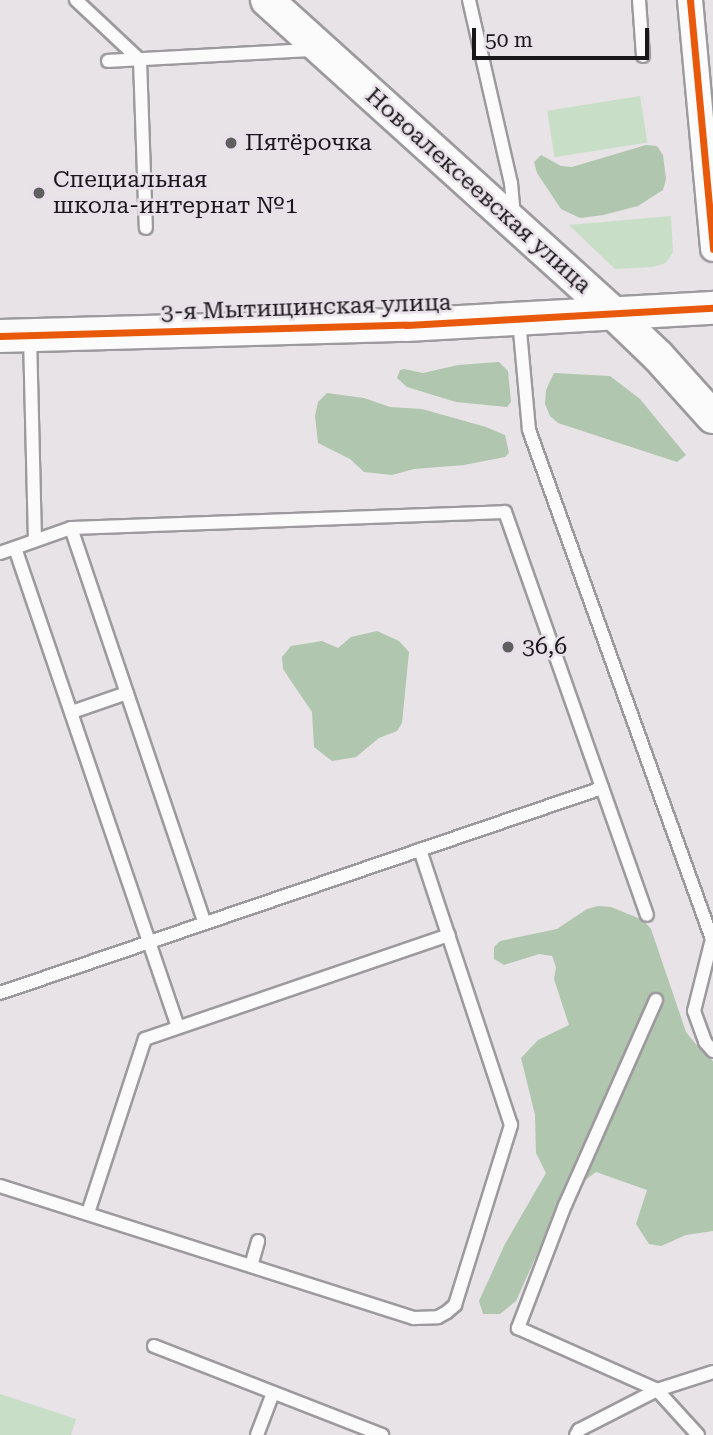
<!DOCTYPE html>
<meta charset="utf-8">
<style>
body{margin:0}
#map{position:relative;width:713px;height:1435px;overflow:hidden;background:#e7e3e7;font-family:"Roboto Serif",serif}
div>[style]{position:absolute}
.green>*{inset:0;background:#c9dec7;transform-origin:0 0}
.forest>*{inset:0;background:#b0c6ae}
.roads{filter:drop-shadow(2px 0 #9d9a9d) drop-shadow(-2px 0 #9d9a9d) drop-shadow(0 2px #9d9a9d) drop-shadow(0 -2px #9d9a9d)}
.service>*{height:12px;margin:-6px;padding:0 6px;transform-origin:6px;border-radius:6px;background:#fbfbfb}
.minor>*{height:24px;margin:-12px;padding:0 12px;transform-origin:12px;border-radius:12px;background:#fbfbfb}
.tertiary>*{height:32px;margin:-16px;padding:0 16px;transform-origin:16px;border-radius:16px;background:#fbfbfb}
.cycleway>*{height:7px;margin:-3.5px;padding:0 3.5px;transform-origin:3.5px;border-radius:3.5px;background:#e8590c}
.dots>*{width:19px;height:19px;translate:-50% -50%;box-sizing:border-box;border:4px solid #e9e1e9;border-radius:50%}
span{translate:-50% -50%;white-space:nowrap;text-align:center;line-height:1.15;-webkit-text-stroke:5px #e9e1e9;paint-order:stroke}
.poi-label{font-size:23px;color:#191719}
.left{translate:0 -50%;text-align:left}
.street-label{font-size:23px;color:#191719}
.scale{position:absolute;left:472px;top:28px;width:177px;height:32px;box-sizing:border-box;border:4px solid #191719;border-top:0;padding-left:9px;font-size:21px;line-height:24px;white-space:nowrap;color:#191719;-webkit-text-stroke:5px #e9e1e9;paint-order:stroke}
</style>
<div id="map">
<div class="green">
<i style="left:640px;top:96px;width:47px;height:94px;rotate:81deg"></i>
<i style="clip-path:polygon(671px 216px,673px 252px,666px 263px,653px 267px,615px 269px,569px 225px)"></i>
<i style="clip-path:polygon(0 1394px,76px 1419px,71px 1435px,0 1435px)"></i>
</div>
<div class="forest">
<i style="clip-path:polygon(646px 145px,657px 146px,663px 155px,666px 179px,663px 190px,638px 206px,603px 215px,580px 218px,561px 209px,537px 173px,534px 162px,541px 155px,561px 166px,572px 167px)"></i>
<i style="clip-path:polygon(499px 362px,508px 371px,511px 402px,507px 407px,456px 402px,407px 387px,397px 378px,400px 370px,404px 369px,423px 373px,458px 365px)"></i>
<i style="clip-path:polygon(554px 373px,610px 376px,640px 399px,686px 455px,677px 462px,558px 423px,550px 416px,545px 404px,546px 390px)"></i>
<i style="clip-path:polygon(327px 393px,364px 398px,390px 407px,422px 409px,486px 427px,505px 435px,509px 453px,505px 457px,464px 465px,414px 469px,392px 475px,364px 472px,350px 459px,318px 443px,315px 416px,318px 402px)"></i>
<i style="clip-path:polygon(377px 631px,399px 641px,409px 652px,402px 723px,397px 731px,379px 738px,356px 757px,332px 761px,314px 747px,312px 712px,283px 669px,282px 657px,291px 646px,322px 641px,338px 648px,351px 637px)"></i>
<i style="clip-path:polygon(598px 906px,611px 907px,643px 920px,651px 929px,686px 1032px,703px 1053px,713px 1061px,713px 1231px,686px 1235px,661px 1246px,649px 1244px,636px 1224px,647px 1190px,596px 1172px,562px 1198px,516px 1301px,500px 1314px,483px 1314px,479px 1301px,505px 1244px,546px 1173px,536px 1153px,535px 1115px,521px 1058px,538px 1040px,569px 1025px,554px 979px,556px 967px,552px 956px,539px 954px,504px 965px,494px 959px,494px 947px,500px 941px,557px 929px,587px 909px)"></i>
</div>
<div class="roads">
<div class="service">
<i style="left:76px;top:0;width:88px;rotate:43.2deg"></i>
<i style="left:140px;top:60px;width:168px;rotate:88deg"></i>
<i style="left:469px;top:0;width:188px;rotate:77.1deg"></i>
<i style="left:511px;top:183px;width:32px;rotate:85deg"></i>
<i style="left:639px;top:0;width:56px;rotate:85.9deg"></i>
<i style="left:108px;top:61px;width:206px;rotate:-3.1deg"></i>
<i style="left:519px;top:320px;width:110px;rotate:84.8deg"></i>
<i style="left:529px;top:430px;width:541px;rotate:70.23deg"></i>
<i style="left:712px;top:939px;width:74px;rotate:104deg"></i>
<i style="left:694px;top:1011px;width:33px;rotate:70deg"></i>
<i style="left:705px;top:1042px;width:12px;rotate:48deg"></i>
<i style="left:30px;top:336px;width:204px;rotate:88.6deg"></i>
<i style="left:71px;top:528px;width:417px;rotate:71.3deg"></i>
<i style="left:15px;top:548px;width:506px;rotate:71.21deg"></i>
<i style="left:0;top:553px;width:75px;rotate:-19.4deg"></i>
<i style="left:71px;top:528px;width:434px;rotate:-2.1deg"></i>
<i style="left:505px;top:512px;width:427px;rotate:70.6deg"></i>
<i style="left:72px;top:712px;width:58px;rotate:-19.1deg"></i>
<i style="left:0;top:993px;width:636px;rotate:-18.81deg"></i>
<i style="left:656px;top:1000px;width:224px;rotate:113.9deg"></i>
<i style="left:565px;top:1205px;width:132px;rotate:110.9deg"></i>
<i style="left:518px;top:1328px;width:152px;rotate:24deg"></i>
<i style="left:657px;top:1390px;width:61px;rotate:47.7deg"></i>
<i style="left:0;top:1186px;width:435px;rotate:17.7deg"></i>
<i style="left:414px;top:1318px;width:24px;rotate:-2deg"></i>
<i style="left:438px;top:1317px;width:10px;rotate:-29deg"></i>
<i style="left:447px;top:1312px;width:11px;rotate:-41deg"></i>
<i style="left:455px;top:1305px;width:189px;rotate:-72.7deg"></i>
<i style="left:511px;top:1125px;width:290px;rotate:-108.3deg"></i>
<i style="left:88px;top:1213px;width:183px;rotate:-71.9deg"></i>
<i style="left:145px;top:1039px;width:321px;rotate:-18.9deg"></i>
<i style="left:251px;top:1266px;width:26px;rotate:-74deg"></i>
<i style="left:154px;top:1346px;width:245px;rotate:21.3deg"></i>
<i style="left:257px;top:1435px;width:45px;rotate:-69.1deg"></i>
<i style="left:576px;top:1435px;width:6px;rotate:-59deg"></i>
<i style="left:579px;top:1430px;width:88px;rotate:-27.1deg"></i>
<i style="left:657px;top:1390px;width:59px;rotate:-17.8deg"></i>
</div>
<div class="minor">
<i style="left:690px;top:0;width:250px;rotate:84.7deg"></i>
</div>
<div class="tertiary">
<i style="left:267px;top:0;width:467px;rotate:42.1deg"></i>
<i style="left:613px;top:313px;width:62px;rotate:43.7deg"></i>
<i style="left:658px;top:356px;width:82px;rotate:48deg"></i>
<i style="left:0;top:336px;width:406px;rotate:-1.6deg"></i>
<i style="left:406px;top:325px;width:307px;rotate:-3.2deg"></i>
</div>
</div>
<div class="cycleway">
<i style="left:690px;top:0;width:250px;rotate:84.7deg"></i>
<i style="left:0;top:336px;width:406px;rotate:-1.6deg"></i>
<i style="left:406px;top:325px;width:307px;rotate:-3.2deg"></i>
</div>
<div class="dots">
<i style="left:231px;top:143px;background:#615e61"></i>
<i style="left:39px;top:193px;background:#615e61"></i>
<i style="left:508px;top:647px;background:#615e61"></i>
</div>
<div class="poi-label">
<span class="left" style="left:245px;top:143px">Пятёрочка</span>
<span class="left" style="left:53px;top:193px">Специальная<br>школа-интернат №1</span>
<span class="left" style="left:522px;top:647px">36,6</span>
</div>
<div class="street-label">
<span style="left:478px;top:191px;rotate:42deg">Новоалексеевская улица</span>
<span style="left:306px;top:308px;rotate:-2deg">3-я Мытищинская улица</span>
</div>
<div class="scale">50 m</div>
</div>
